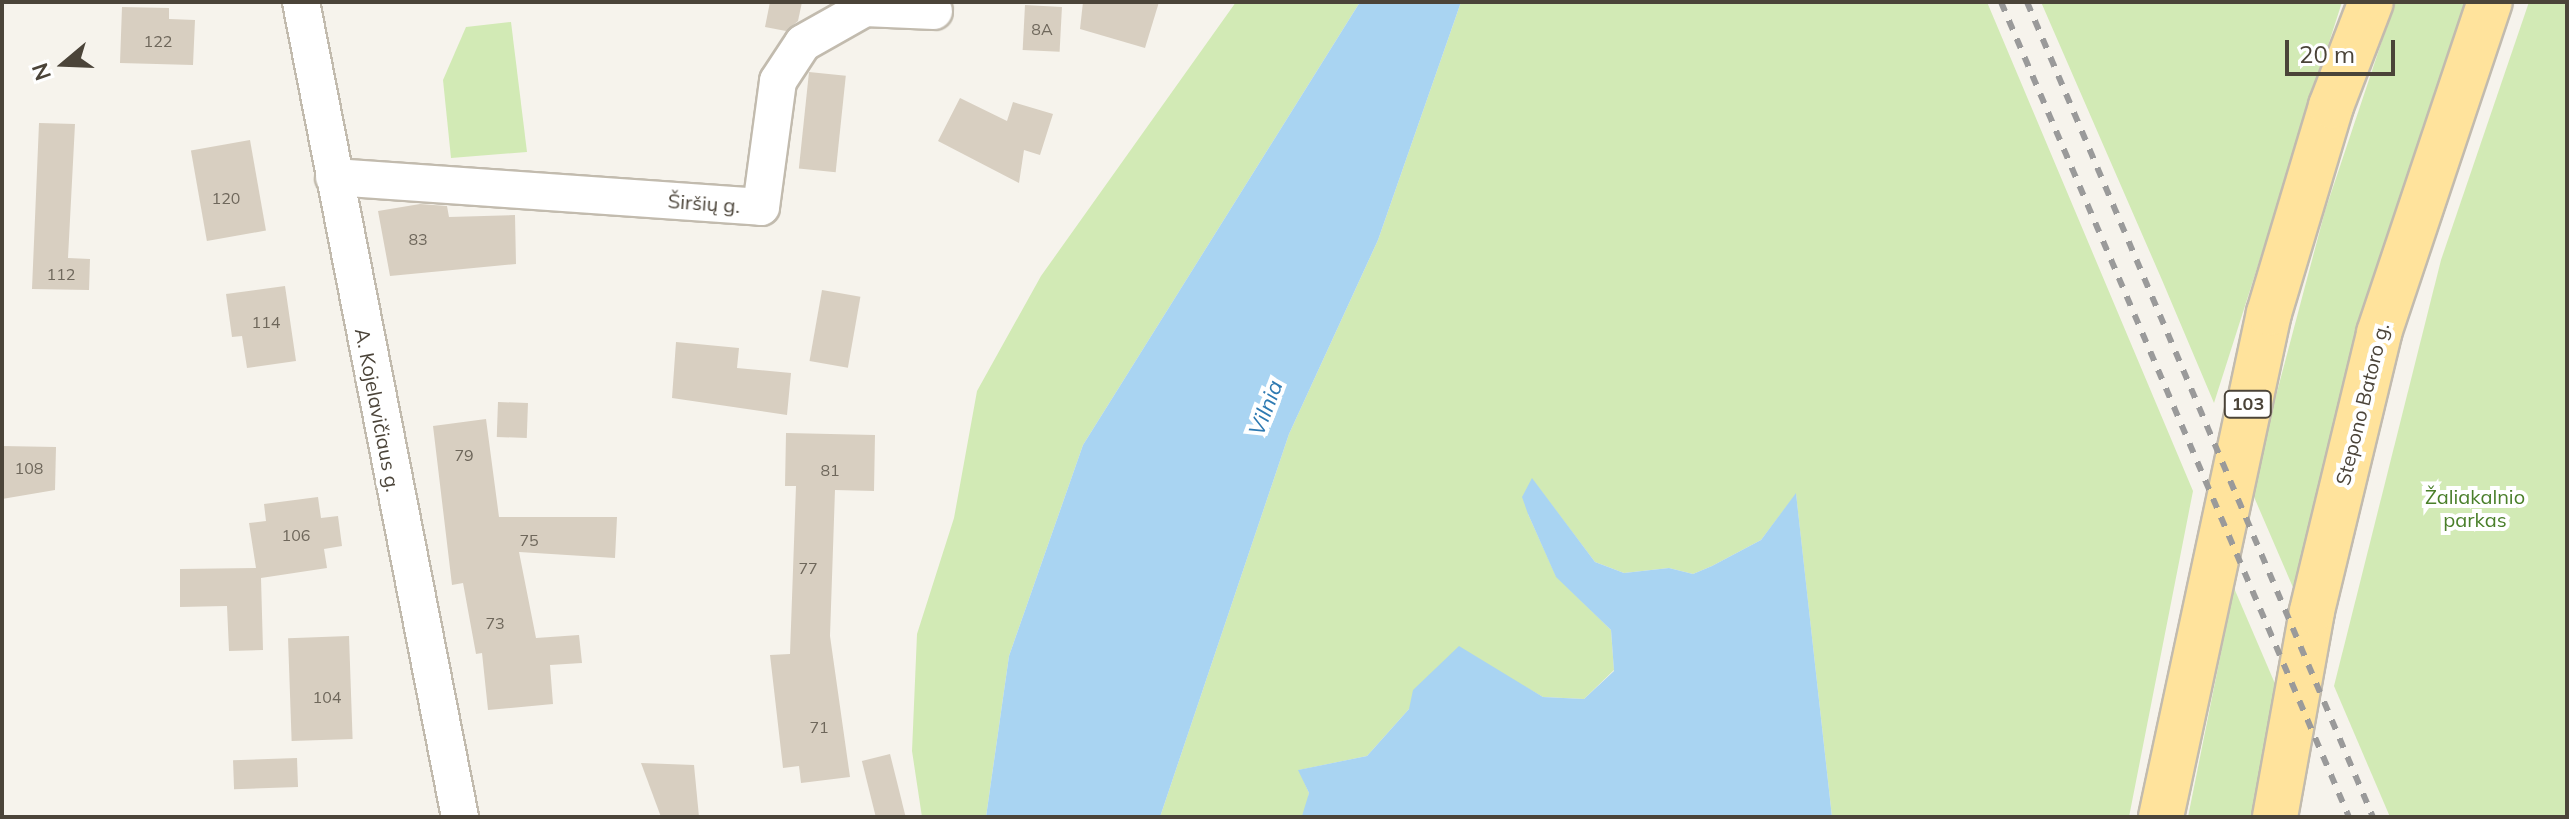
<!DOCTYPE html>
<meta charset="utf-8">
<style>
body{margin:0}
#map{position:relative;width:2569px;height:819px;overflow:hidden;background:#f6f3ec;font-family:Mulish,sans-serif}
div>[style]{position:absolute}
.green>*{inset:0;background:#d2eab5}
.water>*{inset:0;background:#a9d4f2}
.building>*{inset:0;background:#d8cfc1;transform-origin:0 0}
.roads{filter:drop-shadow(2px 0 #c2bbae) drop-shadow(-2px 0 #c2bbae) drop-shadow(0 2px #c2bbae) drop-shadow(0 -2px #c2bbae)}
.minor>*{height:36px;margin:-18px;padding:0 18px;transform-origin:18px;border-radius:18px;background:#fff}
.primary>*{height:44px;margin:-22px;padding:0 22px;transform-origin:22px;border-radius:22px;background:#ffe39c}
.rail>*{height:6px;margin-top:-3px;transform-origin:0;background:repeating-linear-gradient(90deg,#9a9a9a 0 10px,transparent 0 20px)}
span{translate:-50% -50%;white-space:nowrap;text-align:center;line-height:1.15;-webkit-text-stroke:8px #fff;paint-order:stroke}
.number-label{font-size:16px;color:#6e675b}
.number-label span{-webkit-text-stroke-width:0}
.shield-label span{padding:2px 6px;background:#fff;border:2px solid;border-radius:6px;-webkit-text-stroke-width:0}
.shield-label{font-size:18px;color:#4b4439;font-weight:700}
.street-label{font-size:20px;color:#4b4439}
.park-label{font-size:20px;color:#4a7f2a}
.water-label{font-size:22px;color:#2e7ab2;font-style:italic}
.frame{position:absolute;inset:0;border:4px solid #4b4439;pointer-events:none}
.north{position:absolute;left:24px;top:24px;width:80px;height:80px;-webkit-text-stroke:6px #fff;paint-order:stroke;rotate:251deg;font-size:22px;font-weight:700;line-height:32px;text-align:center;color:#4b4439}
.north::after{content:'';display:block;margin:auto;width:28px;height:36px;background:#4b4439;clip-path:polygon(50% 0,100% 100%,50% 72%,0 100%)}
.scale{position:absolute;left:2285px;top:40px;width:110px;height:36px;box-sizing:border-box;border:4px solid #4b4439;border-top:0;padding-left:10px;font-size:24px;line-height:28px;white-space:nowrap;color:#4b4439;-webkit-text-stroke:6px #fff;paint-order:stroke}
</style>
<div id="map">
<div class="green">
<i style="clip-path:polygon(1236px 2px,1360px 2px,1083px 445px,1009px 656px,986px 817px,922px 817px,912px 751px,917px 634px,954px 518px,977px 391px,1041px 276px)"></i>
<i style="clip-path:polygon(1461px 2px,1987px 2px,2193px 491px,2129px 817px,1832px 817px,1796px 494px,1761px 540px,1712px 566px,1693px 574px,1669px 568px,1624px 573px,1595px 562px,1532px 479px,1528px 514px,1556px 576px,1611px 630px,1614px 670px,1584px 699px,1543px 697px,1481px 662px,1409px 709px,1367px 756px,1299px 770px,1309px 793px,1305px 817px,1160px 817px,1289px 434px,1378px 240px)"></i>
<i style="clip-path:polygon(2041px 2px,2342px 2px,2214px 403px,2162px 280px)"></i>
<i style="clip-path:polygon(2395px 2px,2469px 2px,2422px 128px,2295px 592px,2251px 490px,2325px 211px)"></i>
<i style="clip-path:polygon(2529px 2px,2567px 2px,2567px 817px,2390px 817px,2334px 686px,2441px 260px)"></i>
<i style="clip-path:polygon(511px 22px,527px 152px,451px 158px,443px 80px,466px 27px)"></i>
<i style="clip-path:polygon(2234px 588px,2276px 686px,2257px 817px,2188px 817px)"></i>
</div>
<div class="water">
<i style="clip-path:polygon(1360px 2px,1461px 2px,1378px 240px,1289px 434px,1160px 817px,986px 817px,1009px 656px,1083px 445px)"></i>
<i style="clip-path:polygon(1532px 478px,1595px 562px,1624px 573px,1669px 568px,1693px 574px,1712px 566px,1761px 540px,1796px 493px,1832px 817px,1302px 816px,1309px 793px,1298px 770px,1367px 756px,1409px 709px,1413px 690px,1459px 646px,1543px 697px,1584px 699px,1614px 671px,1611px 630px,1556px 577px,1528px 514px,1522px 497px)"></i>
</div>
<div class="building">
<i style="clip-path:polygon(770px 2px,802px 2px,798px 21px,786px 31px,765px 27px)"></i>
<i style="clip-path:polygon(1083px 2px,1159px 2px,1145px 48px,1080px 29px)"></i>
<i style="left:1025px;top:5px;width:37px;height:45px;rotate:3deg"></i>
<i style="clip-path:polygon(122px 7px,169px 8px,169px 19px,195px 20px,193px 65px,120px 63px)"></i>
<i style="left:809px;top:72px;width:37px;height:97px;rotate:6deg"></i>
<i style="clip-path:polygon(960px 98px,1007px 121px,1013px 102px,1053px 114px,1040px 155px,1024px 150px,1019px 183px,938px 141px)"></i>
<i style="clip-path:polygon(39px 123px,75px 124px,68px 258px,90px 259px,89px 290px,32px 289px)"></i>
<i style="left:250px;top:140px;width:92px;height:60px;rotate:80deg"></i>
<i style="clip-path:polygon(420px 204px,447px 206px,449px 217px,515px 215px,516px 264px,390px 276px,378px 211px)"></i>
<i style="clip-path:polygon(285px 286px,296px 361px,247px 368px,242px 336px,232px 337px,226px 294px)"></i>
<i style="left:822px;top:290px;width:39px;height:72px;rotate:10deg"></i>
<i style="clip-path:polygon(676px 342px,739px 348px,737px 368px,791px 373px,787px 415px,672px 398px)"></i>
<i style="left:498px;top:402px;width:30px;height:35px;rotate:2deg"></i>
<i style="clip-path:polygon(486px 419px,499px 517px,617px 517px,615px 558px,519px 552px,536px 638px,579px 635px,582px 663px,550px 665px,553px 704px,488px 710px,482px 653px,476px 654px,463px 583px,452px 585px,433px 426px)"></i>
<i style="clip-path:polygon(786px 433px,875px 435px,874px 491px,835px 490px,830px 636px,850px 777px,801px 783px,799px 766px,783px 768px,770px 655px,790px 654px,796px 486px,785px 486px)"></i>
<i style="clip-path:polygon(2px 446px,56px 447px,55px 490px,2px 499px)"></i>
<i style="clip-path:polygon(318px 497px,321px 518px,338px 516px,342px 546px,324px 549px,327px 568px,261px 578px,263px 650px,229px 651px,227px 606px,180px 607px,180px 569px,256px 568px,249px 523px,266px 521px,264px 504px)"></i>
<i style="left:349px;top:636px;width:103px;height:61px;rotate:88deg"></i>
<i style="left:890px;top:754px;width:65px;height:29px;rotate:76deg"></i>
<i style="left:297px;top:758px;width:29px;height:64px;rotate:88deg"></i>
<i style="clip-path:polygon(641px 763px,694px 765px,699px 817px,661px 817px)"></i>
</div>
<div class="roads">
<div class="minor">
<i style="left:301px;top:2px;width:830px;rotate:78.96deg"></i>
<i style="left:334px;top:177px;width:428px;rotate:4deg"></i>
<i style="left:761px;top:207px;width:127px;rotate:-82.3deg"></i>
<i style="left:778px;top:81px;width:45px;rotate:-56.7deg"></i>
<i style="left:803px;top:43px;width:71px;rotate:-29.4deg"></i>
<i style="left:865px;top:8px;width:69px;rotate:2.5deg"></i>
</div>
<div class="primary">
<i style="left:2161px;top:817px;width:515px;rotate:-77.91deg"></i>
<i style="left:2269px;top:313px;width:216px;rotate:-73.3deg"></i>
<i style="left:2331px;top:106px;width:111px;rotate:-69deg"></i>
<i style="left:2275px;top:817px;width:209px;rotate:-79.8deg"></i>
<i style="left:2312px;top:611px;width:286px;rotate:-76.4deg"></i>
<i style="left:2379px;top:333px;width:349px;rotate:-71.5deg"></i>
</div>
</div>
<div class="rail">
<i style="left:2001px;top:2px;width:886px;rotate:66.88deg"></i>
<i style="left:2027px;top:2px;width:885px;rotate:67deg"></i>
</div>
<div class="number-label">
<span style="left:1042px;top:29px">8A</span>
<span style="left:158px;top:41px">122</span>
<span style="left:226px;top:198px">120</span>
<span style="left:418px;top:239px">83</span>
<span style="left:61px;top:274px">112</span>
<span style="left:266px;top:322px">114</span>
<span style="left:464px;top:455px">79</span>
<span style="left:29px;top:468px">108</span>
<span style="left:830px;top:470px">81</span>
<span style="left:296px;top:535px">106</span>
<span style="left:529px;top:540px">75</span>
<span style="left:808px;top:568px">77</span>
<span style="left:495px;top:623px">73</span>
<span style="left:327px;top:697px">104</span>
<span style="left:819px;top:727px">71</span>
</div>
<div class="shield-label">
<span style="left:2248px;top:404px">103</span>
</div>
<div class="street-label">
<span style="left:704px;top:203px;rotate:4deg">Širšių g.</span>
<span style="left:2362px;top:404px;rotate:-76deg">Stepono Batoro g.</span>
<span style="left:378px;top:410px;rotate:79deg">A. Kojelavičiaus g.</span>
</div>
<div class="park-label">
<span style="left:2475px;top:508px">Žaliakalnio<br>parkas</span>
</div>
<div class="water-label">
<span style="left:1266px;top:408px;rotate:-69deg">Vilnia</span>
</div>
<div class="frame"></div>
<div class="north">N</div>
<div class="scale">20 m</div>
</div>
